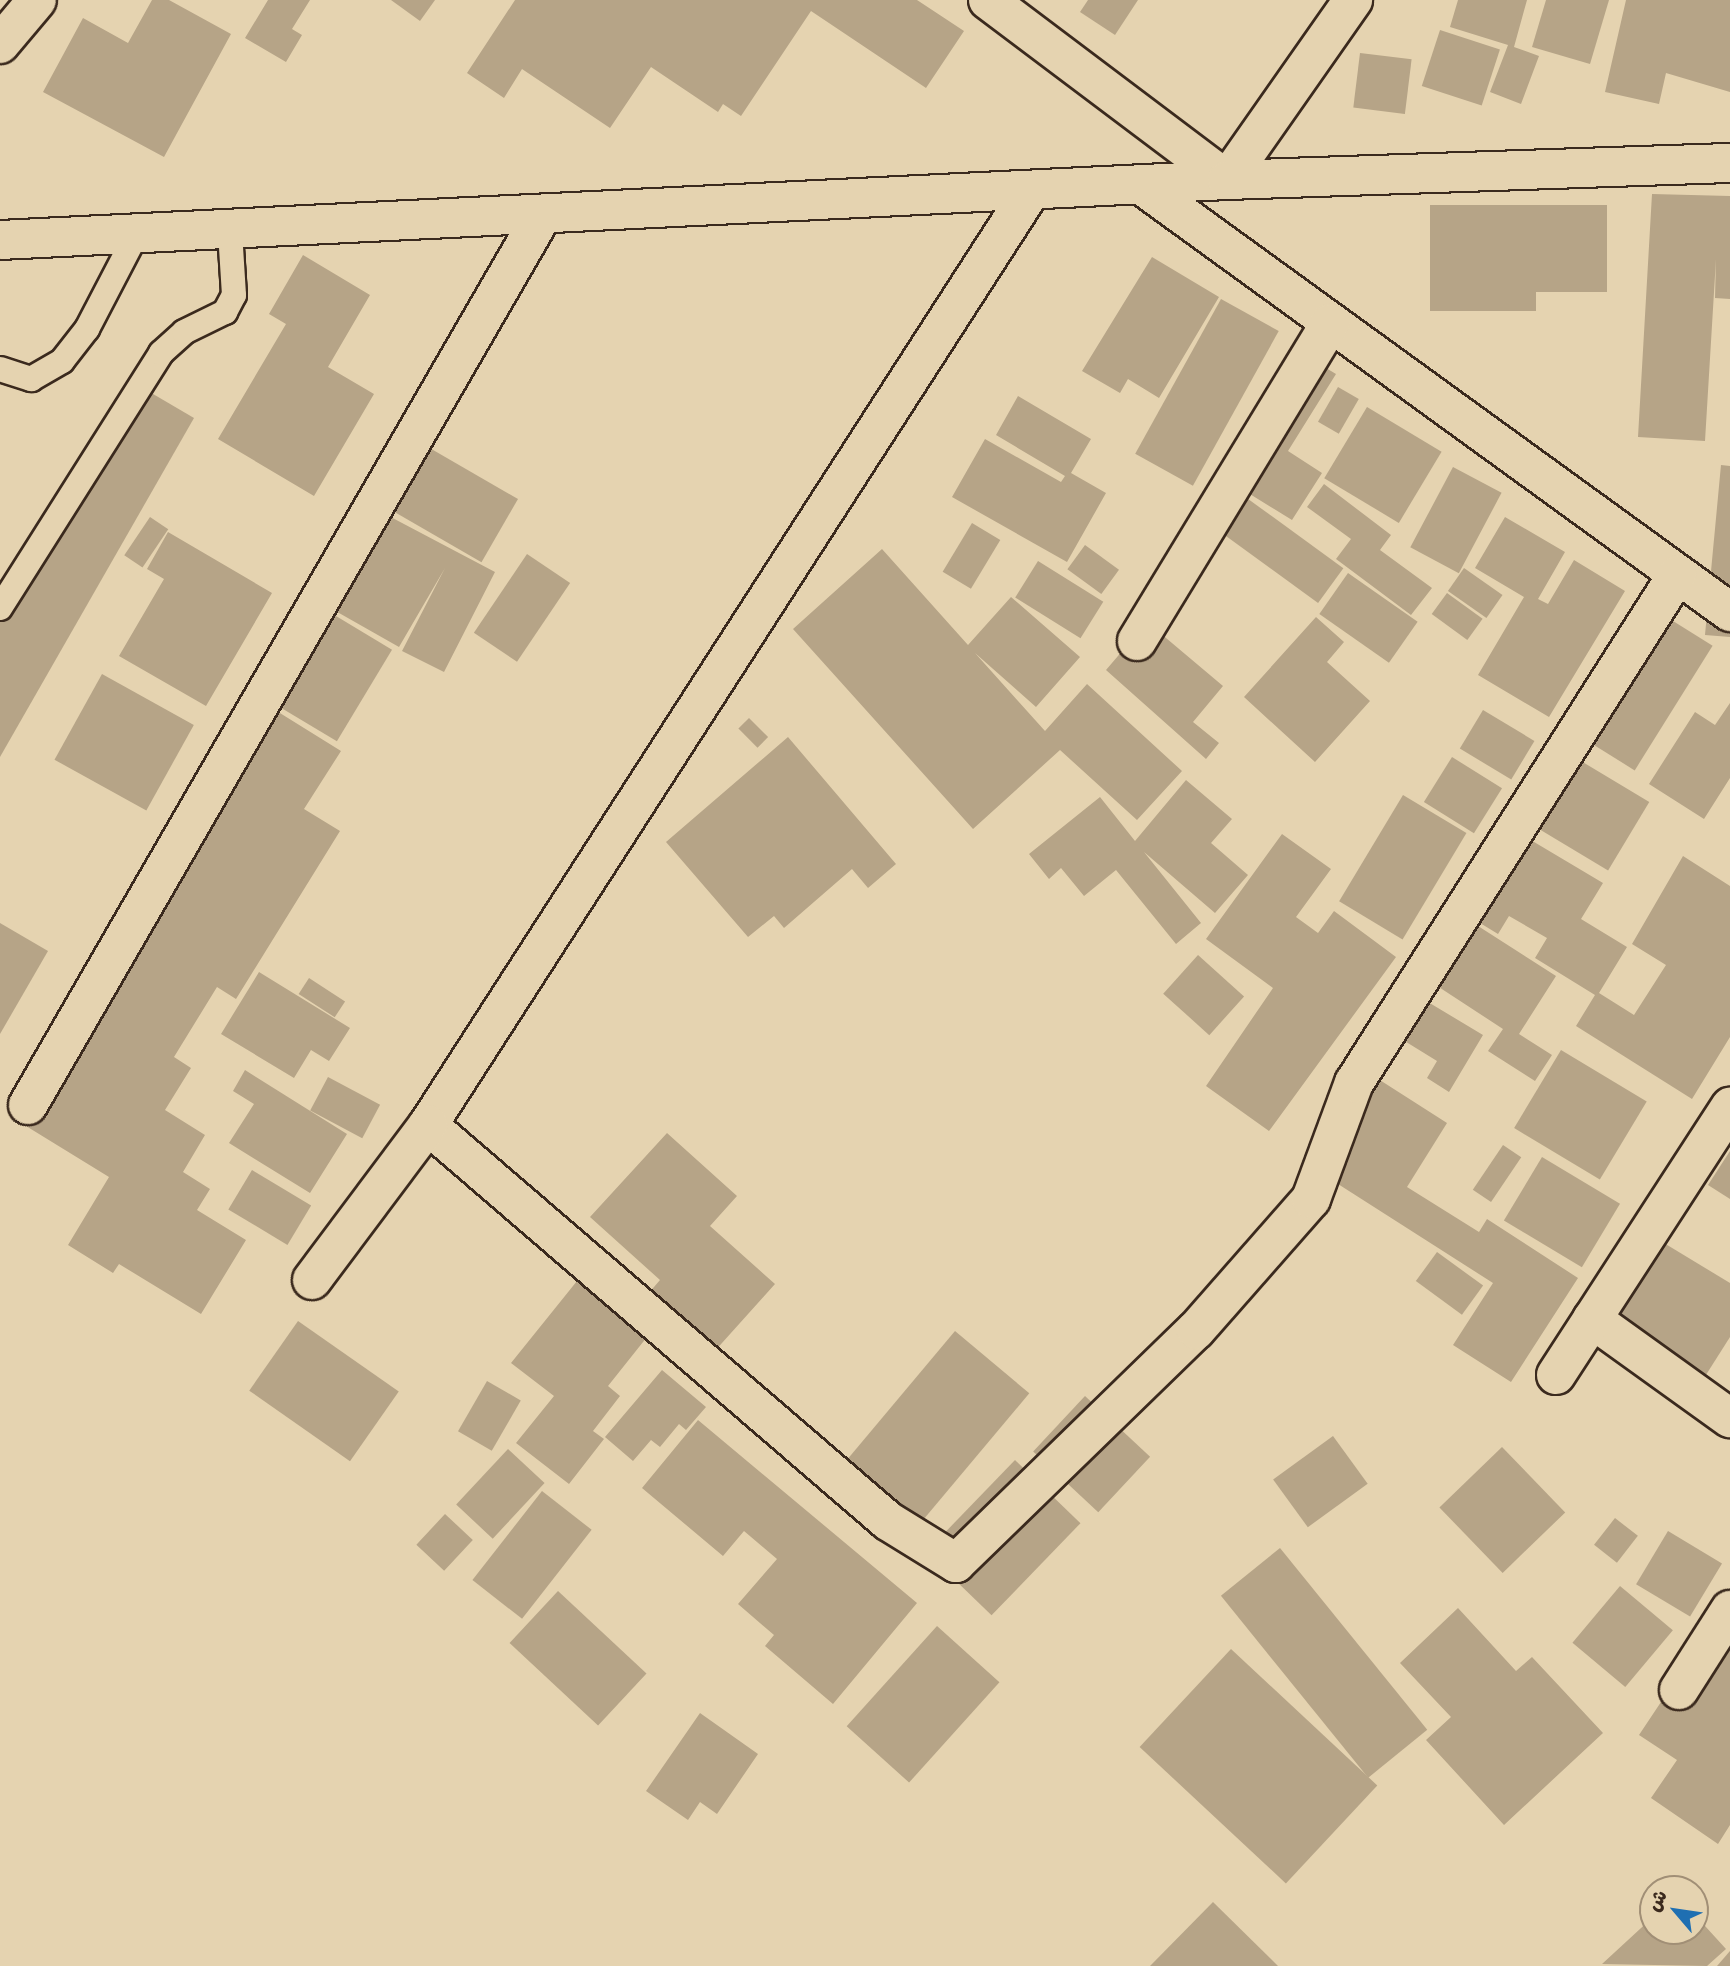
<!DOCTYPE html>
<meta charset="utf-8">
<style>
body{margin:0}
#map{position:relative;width:1730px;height:1966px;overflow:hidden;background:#e5d3b0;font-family:Itim,"Playpen Sans Arabic",sans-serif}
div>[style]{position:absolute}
.building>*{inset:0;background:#b6a487;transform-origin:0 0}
.roads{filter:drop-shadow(2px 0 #3b2a1e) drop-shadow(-2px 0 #3b2a1e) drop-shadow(0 2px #3b2a1e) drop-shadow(0 -2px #3b2a1e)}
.lane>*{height:24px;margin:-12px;padding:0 12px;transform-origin:12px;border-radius:12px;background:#e5d3b0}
.street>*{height:38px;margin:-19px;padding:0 19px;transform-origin:19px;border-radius:19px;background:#e5d3b0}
.secondary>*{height:38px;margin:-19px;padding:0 19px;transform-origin:19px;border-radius:19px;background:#e5d3b0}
span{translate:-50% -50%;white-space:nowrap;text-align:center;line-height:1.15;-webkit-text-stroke:5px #e5d3b0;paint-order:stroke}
.north{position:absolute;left:1639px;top:1875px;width:70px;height:70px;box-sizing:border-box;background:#e5d3b0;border:2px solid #a18f76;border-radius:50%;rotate:299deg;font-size:19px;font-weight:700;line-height:28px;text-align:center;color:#3b2a1e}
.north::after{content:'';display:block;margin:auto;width:24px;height:32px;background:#1f6fb2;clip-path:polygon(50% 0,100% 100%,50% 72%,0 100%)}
</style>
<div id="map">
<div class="building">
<i style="clip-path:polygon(152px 0,169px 0,231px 34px,164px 157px,43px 92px,83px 18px,128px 43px)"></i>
<i style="clip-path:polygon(268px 0,310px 0,292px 29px,302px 35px,286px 62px,245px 38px)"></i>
<i style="clip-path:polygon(391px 0,435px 0,420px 21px)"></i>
<i style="clip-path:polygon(515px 0,917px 0,964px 31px,926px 88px,811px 11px,741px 116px,723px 104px,718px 112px,651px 67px,610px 128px,522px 69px,504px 98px,467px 73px)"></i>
<i style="clip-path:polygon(1088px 0,1138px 0,1115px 35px,1080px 12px)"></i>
<i style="clip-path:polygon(1458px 0,1527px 0,1514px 47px,1539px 56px,1521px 104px,1490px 92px,1508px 45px,1450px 27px)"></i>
<i style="clip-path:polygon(1546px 0,1609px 0,1590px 64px,1532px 47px)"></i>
<i style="clip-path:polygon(1626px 0,1730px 0,1730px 92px,1666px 73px,1659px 104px,1605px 92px)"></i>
<i style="left:1440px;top:30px;width:63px;height:59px;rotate:18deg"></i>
<i style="left:1360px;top:53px;width:52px;height:55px;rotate:7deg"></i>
<i style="clip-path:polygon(1652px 194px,1730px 196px,1730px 299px,1715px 298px,1716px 259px,1705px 441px,1638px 437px)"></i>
<i style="clip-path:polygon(1430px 205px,1607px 205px,1607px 292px,1536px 292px,1536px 311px,1430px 311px)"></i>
<i style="clip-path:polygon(303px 255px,370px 295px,328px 367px,374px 394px,314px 496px,218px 439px,286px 324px,269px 314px)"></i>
<i style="clip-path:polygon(1152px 257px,1219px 297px,1159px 398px,1128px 379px,1120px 393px,1082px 371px)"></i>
<i style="left:1221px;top:299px;width:66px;height:177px;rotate:29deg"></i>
<i style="clip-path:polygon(1301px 353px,1336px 374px,1288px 451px,1322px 473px,1292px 520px,1224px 478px)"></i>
<i style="clip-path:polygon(136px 384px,194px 418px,0 757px,0 621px)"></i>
<i style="left:1338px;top:387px;width:24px;height:40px;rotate:30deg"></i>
<i style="clip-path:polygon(1018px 396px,1091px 439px,1071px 473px,1106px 493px,1067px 562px,952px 497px,985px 439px,1061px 482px,1065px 476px,996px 435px)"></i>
<i style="left:1367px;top:407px;width:87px;height:83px;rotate:31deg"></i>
<i style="left:421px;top:443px;width:112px;height:73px;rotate:30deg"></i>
<i style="clip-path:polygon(1721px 465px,1730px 466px,1730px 637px,1705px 635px)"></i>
<i style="left:1453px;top:467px;width:55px;height:91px;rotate:28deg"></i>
<i style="left:1222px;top:480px;width:150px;height:43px;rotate:36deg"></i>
<i style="clip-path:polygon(1324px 484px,1391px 535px,1380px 550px,1432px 588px,1411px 615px,1336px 559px,1351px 539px,1307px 507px)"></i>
<i style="clip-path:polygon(385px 514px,495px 572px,444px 672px,402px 651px,445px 568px,399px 647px,332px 609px)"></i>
<i style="left:150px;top:517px;width:22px;height:46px;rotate:34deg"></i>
<i style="clip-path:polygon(1505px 517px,1565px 552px,1538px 599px,1548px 604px,1574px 560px,1625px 591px,1549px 717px,1478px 675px,1524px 597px,1475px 568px)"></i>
<i style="left:972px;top:523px;width:33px;height:57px;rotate:31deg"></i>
<i style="clip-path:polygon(168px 532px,272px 593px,206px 706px,119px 656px,164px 579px,147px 569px)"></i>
<i style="left:1085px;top:545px;width:42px;height:30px;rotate:36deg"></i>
<i style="clip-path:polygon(882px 549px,968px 645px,1011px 597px,1080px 657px,1036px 707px,975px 653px,1045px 731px,1087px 684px,1182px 771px,1137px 820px,1060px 750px,973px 829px,793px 629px)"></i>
<i style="left:527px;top:554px;width:52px;height:95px;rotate:34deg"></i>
<i style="left:1038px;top:561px;width:77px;height:43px;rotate:32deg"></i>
<i style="left:1464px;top:568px;width:47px;height:28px;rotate:35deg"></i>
<i style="left:1348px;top:573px;width:85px;height:50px;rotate:35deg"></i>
<i style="left:1447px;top:593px;width:44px;height:26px;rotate:36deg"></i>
<i style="left:1649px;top:606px;width:75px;height:147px;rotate:32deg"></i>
<i style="left:326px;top:610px;width:77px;height:107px;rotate:31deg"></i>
<i style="clip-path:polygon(1316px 617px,1344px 642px,1327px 662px,1370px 701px,1315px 762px,1244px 697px)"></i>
<i style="clip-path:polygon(1147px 622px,1223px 686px,1193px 722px,1219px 743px,1206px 759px,1106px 670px)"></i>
<i style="left:102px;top:674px;width:105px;height:98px;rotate:29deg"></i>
<i style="clip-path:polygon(1730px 703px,1730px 778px,1704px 819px,1649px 784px,1695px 712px,1715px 725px)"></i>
<i style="clip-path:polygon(267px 705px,341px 751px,304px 809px,340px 831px,236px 999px,217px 987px,174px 1057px,191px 1068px,165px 1110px,205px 1135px,183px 1172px,210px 1189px,197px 1210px,246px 1240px,201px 1314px,119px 1264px,113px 1273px,68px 1245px,109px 1177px,13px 1118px)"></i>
<i style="left:1483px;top:710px;width:60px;height:45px;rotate:31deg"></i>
<i style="left:749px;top:718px;width:27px;height:15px;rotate:45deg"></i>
<i style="clip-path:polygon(788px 737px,896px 864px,868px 888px,852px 869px,784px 928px,774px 916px,748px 937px,666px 842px)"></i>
<i style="left:1561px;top:749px;width:103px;height:80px;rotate:31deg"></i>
<i style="left:1452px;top:757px;width:59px;height:53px;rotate:32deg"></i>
<i style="clip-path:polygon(1186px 780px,1232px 819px,1211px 843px,1248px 875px,1215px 913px,1144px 852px,1201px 923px,1176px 944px,1116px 870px,1084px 896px,1061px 868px,1049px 879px,1029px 854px,1100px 797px,1135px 841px)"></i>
<i style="left:1403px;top:795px;width:74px;height:124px;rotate:31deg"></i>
<i style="clip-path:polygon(1514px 830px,1603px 883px,1581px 919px,1627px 947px,1599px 993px,1634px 1015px,1666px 965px,1632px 944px,1683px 856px,1730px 886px,1730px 1037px,1692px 1099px,1576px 1026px,1595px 995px,1535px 958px,1547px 938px,1509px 916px,1498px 934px,1462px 912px)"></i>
<i style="clip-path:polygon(1282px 834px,1331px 869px,1296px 917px,1318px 933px,1334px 911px,1396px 957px,1269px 1131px,1206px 1086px,1273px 988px,1206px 939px)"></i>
<i style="clip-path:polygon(1464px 917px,1556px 976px,1519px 1034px,1552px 1055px,1535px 1081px,1488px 1051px,1503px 1029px,1425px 978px)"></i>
<i style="clip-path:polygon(0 923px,48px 951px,0 1034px)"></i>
<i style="left:1198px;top:955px;width:62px;height:52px;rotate:42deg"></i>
<i style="clip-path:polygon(259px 972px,350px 1028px,329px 1061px,311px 1050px,294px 1078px,221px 1034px)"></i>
<i style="left:309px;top:978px;width:43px;height:19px;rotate:33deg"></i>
<i style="clip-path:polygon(1413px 993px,1483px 1035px,1449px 1092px,1427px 1078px,1437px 1061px,1390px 1032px)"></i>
<i style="left:1561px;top:1050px;width:100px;height:91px;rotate:31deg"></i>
<i style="clip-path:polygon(1361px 1068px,1447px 1123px,1407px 1187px,1479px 1232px,1487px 1219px,1578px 1278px,1511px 1382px,1453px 1345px,1493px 1283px,1302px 1161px)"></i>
<i style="clip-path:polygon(245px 1070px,347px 1134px,310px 1193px,229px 1143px,254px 1104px,233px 1091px)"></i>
<i style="left:328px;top:1077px;width:59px;height:38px;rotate:28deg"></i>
<i style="clip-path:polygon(667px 1133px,737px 1196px,710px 1226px,775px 1284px,713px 1353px,648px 1294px,660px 1280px,590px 1217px)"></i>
<i style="left:1503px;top:1145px;width:22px;height:54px;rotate:34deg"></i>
<i style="clip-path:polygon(1730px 1151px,1730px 1199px,1708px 1185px)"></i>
<i style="left:1542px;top:1157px;width:91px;height:74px;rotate:31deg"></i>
<i style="left:252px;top:1170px;width:69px;height:46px;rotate:31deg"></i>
<i style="clip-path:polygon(1654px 1237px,1730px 1283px,1730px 1337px,1704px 1378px,1605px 1318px)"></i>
<i style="left:1437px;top:1252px;width:57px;height:36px;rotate:36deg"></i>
<i style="clip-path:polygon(577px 1281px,647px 1337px,608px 1386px,620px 1396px,593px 1431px,604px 1439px,569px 1484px,516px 1443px,554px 1396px,511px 1363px)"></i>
<i style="left:298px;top:1321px;width:123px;height:85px;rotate:35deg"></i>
<i style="left:955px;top:1331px;width:97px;height:181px;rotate:40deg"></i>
<i style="clip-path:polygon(662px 1370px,706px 1407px,686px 1430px,679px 1424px,660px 1447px,651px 1440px,633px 1461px,605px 1437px)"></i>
<i style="left:487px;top:1381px;width:39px;height:58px;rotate:30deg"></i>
<i style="left:1085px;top:1396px;width:89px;height:76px;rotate:43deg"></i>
<i style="clip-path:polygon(698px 1420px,917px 1603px,833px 1704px,765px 1646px,774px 1635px,738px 1604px,777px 1559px,744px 1531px,723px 1556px,642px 1488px)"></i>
<i style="left:1333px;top:1436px;width:59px;height:74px;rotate:54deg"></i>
<i style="left:1502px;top:1447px;width:91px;height:87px;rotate:46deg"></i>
<i style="left:508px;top:1449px;width:50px;height:76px;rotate:43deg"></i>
<i style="left:1015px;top:1460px;width:91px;height:128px;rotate:44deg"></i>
<i style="left:542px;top:1491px;width:63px;height:113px;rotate:38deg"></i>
<i style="left:445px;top:1514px;width:38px;height:42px;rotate:43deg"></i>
<i style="left:1615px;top:1518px;width:29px;height:34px;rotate:38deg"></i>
<i style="left:1668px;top:1531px;width:63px;height:62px;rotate:31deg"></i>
<i style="left:1280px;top:1548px;width:234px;height:76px;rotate:51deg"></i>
<i style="left:1620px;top:1586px;width:69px;height:74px;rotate:40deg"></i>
<i style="left:558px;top:1591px;width:121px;height:71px;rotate:43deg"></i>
<i style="clip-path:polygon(1458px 1608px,1516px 1671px,1532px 1657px,1603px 1733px,1504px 1825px,1426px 1740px,1451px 1717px,1400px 1663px)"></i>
<i style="clip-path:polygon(1717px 1618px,1730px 1627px,1730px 1825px,1718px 1844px,1651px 1798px,1677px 1760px,1639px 1735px)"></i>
<i style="left:937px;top:1626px;width:84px;height:135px;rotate:42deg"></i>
<i style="left:1231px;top:1649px;width:200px;height:134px;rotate:43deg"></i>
<i style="clip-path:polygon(700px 1713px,758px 1754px,717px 1814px,700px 1802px,688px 1820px,646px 1791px)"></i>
<i style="clip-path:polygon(1213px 1902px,1278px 1966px,1150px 1966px)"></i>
<i style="clip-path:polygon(1695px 1915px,1726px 1949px,1707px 1966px,1602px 1964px,1653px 1917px,1653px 1931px,1695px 1931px)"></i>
<i style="clip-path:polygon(1730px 1951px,1730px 1966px,1717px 1966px)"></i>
</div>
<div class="roads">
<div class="lane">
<i style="left:0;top:369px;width:33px;rotate:18deg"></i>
<i style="left:31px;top:379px;width:36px;rotate:-30deg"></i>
<i style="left:62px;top:361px;width:41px;rotate:-52deg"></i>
<i style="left:87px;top:329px;width:106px;rotate:-62.5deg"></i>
<i style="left:0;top:608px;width:302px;rotate:-57.7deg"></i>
<i style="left:161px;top:353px;width:31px;rotate:-42deg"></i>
<i style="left:184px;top:332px;width:46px;rotate:-26deg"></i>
<i style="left:225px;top:312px;width:19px;rotate:-62deg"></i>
<i style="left:234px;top:295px;width:64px;rotate:-93.6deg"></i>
</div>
<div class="street">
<i style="left:988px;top:0;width:299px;rotate:37deg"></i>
<i style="left:1227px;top:180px;width:220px;rotate:-55deg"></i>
<i style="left:0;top:44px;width:57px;rotate:-49.9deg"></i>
<i style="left:1144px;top:187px;width:724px;rotate:35.95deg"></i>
<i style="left:1030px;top:192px;width:1110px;rotate:122.83deg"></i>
<i style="left:428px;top:1125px;width:607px;rotate:40.72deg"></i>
<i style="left:888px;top:1521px;width:80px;rotate:31.7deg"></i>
<i style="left:956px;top:1563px;width:334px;rotate:-44.2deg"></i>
<i style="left:1196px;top:1330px;width:174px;rotate:-48.7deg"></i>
<i style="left:1311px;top:1199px;width:124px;rotate:-69.7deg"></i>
<i style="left:1354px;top:1083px;width:602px;rotate:-57.55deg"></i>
<i style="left:1137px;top:641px;width:372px;rotate:-58.7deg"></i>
<i style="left:28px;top:1105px;width:1026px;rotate:-59.98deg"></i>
<i style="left:312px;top:1280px;width:194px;rotate:-53.2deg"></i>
<i style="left:1592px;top:1319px;width:170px;rotate:35.7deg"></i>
<i style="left:1556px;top:1375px;width:320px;rotate:-57deg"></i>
<i style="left:1679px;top:1690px;width:95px;rotate:-57.5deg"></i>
</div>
<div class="secondary">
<i style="left:0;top:240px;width:1228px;rotate:-2.8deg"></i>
<i style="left:1227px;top:180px;width:503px;rotate:-1.94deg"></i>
</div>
</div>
<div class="north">ش</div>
</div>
